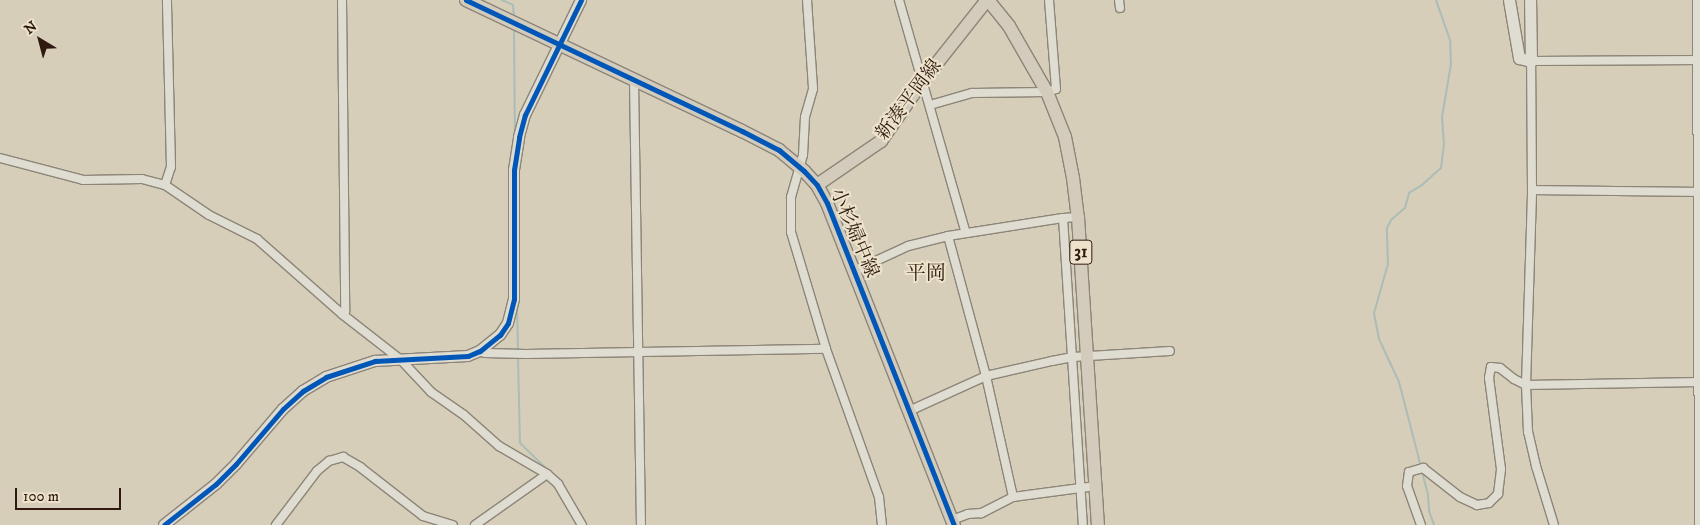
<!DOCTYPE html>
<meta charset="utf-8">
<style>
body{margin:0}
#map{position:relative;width:1700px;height:525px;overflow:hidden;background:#d6ceb9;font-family:"IM FELL DW Pica","Noto Serif JP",serif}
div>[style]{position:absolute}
.stream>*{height:2px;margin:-1px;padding:0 1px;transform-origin:1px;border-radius:1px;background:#abbdb6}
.roads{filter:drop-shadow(1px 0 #8c8578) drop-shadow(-1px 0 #8c8578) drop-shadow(0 1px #8c8578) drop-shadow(0 -1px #8c8578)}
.minor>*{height:8px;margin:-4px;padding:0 4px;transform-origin:4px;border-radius:4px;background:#dfdcd1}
.tertiary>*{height:10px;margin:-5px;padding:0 5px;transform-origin:5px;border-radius:5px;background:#dfdcd1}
.secondary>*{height:11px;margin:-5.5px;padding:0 5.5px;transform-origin:5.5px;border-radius:5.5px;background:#dfdcd1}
.primary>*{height:12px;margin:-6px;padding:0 6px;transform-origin:6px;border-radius:6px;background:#d3ccbc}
.cycleway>*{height:5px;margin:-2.5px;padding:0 2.5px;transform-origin:2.5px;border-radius:2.5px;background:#0057b8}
span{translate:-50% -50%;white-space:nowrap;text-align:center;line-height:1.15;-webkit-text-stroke:4px #ece3ca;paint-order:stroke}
.shield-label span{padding:1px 4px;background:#ece3ca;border:1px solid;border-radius:4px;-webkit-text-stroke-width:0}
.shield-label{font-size:18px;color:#2f1910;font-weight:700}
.street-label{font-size:19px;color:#2f1910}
.neighbourhood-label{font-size:20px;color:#2f1910}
.north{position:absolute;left:15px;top:15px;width:50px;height:50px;-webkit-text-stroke:4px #ece3ca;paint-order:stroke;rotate:323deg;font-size:14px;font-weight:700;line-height:20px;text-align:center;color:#2f1910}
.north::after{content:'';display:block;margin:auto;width:18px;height:22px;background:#2f1910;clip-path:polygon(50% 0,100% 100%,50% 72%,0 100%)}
.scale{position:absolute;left:15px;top:488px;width:106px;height:22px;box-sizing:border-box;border:2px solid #2f1910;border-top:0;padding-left:6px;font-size:15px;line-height:18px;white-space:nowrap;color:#2f1910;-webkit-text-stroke:4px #ece3ca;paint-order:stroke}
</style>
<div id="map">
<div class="stream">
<i style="left:502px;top:0;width:12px;rotate:24deg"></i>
<i style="left:513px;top:5px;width:12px;rotate:85deg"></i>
<i style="left:514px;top:30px;width:105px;rotate:89.5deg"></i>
<i style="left:517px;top:304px;width:48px;rotate:88.8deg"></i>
<i style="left:518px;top:357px;width:86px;rotate:88.7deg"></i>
<i style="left:520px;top:443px;width:49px;rotate:44.2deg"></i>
<i style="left:1421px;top:467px;width:88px;rotate:-104.5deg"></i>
<i style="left:1399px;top:382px;width:47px;rotate:-114.9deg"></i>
<i style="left:1379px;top:339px;width:26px;rotate:-101deg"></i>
<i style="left:1374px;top:313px;width:51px;rotate:-74.1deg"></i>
<i style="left:1388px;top:264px;width:36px;rotate:-92deg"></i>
<i style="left:1387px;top:228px;width:9px;rotate:-63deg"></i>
<i style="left:1391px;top:220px;width:18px;rotate:-41deg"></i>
<i style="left:1405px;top:208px;width:16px;rotate:-75deg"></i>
<i style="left:1409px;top:193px;width:15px;rotate:-32deg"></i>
<i style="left:1422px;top:185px;width:25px;rotate:-42deg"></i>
<i style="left:1441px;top:168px;width:23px;rotate:-83deg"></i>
<i style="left:1444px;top:145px;width:28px;rotate:-94deg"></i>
<i style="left:1442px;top:117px;width:54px;rotate:-80.4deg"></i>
<i style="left:1451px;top:64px;width:24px;rotate:-92deg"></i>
<i style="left:1450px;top:40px;width:42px;rotate:-109.3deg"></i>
<i style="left:1422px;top:472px;width:24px;rotate:75deg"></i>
<i style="left:1428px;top:495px;width:16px;rotate:86deg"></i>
<i style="left:1429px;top:511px;width:15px;rotate:70deg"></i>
<i style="left:565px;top:488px;width:43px;rotate:60.4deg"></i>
</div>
<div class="roads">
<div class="minor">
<i style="left:342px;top:0;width:311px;rotate:89.4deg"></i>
<i style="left:345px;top:311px;width:4px;rotate:135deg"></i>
<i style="left:807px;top:0;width:89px;rotate:86.1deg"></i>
<i style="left:813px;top:89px;width:29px;rotate:106deg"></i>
<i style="left:805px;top:117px;width:38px;rotate:93deg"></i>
<i style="left:803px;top:155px;width:44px;rotate:105.9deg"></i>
<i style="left:791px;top:197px;width:35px;rotate:90deg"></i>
<i style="left:791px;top:232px;width:122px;rotate:73.3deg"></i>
<i style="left:826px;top:349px;width:157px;rotate:70.3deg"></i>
<i style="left:879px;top:497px;width:28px;rotate:84deg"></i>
<i style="left:899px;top:0;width:242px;rotate:74deg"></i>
<i style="left:1119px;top:0;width:8px;rotate:83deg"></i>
<i style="left:1697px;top:0;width:525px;rotate:89.78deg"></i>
<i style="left:634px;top:81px;width:444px;rotate:89.1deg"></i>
<i style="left:930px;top:105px;width:44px;rotate:-15.9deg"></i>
<i style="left:972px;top:93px;width:75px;rotate:-0.8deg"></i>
<i style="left:1047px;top:92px;width:9px;rotate:-18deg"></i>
<i style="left:1056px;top:89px;width:89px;rotate:-94.5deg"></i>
<i style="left:0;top:158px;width:86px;rotate:14.8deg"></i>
<i style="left:83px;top:180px;width:59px;rotate:-1deg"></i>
<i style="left:142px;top:179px;width:24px;rotate:15deg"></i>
<i style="left:165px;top:185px;width:53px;rotate:34.3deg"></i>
<i style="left:209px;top:215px;width:54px;rotate:26.6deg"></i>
<i style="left:257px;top:239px;width:113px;rotate:41.4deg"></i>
<i style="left:342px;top:314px;width:75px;rotate:37.9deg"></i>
<i style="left:401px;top:360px;width:44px;rotate:46.8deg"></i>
<i style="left:431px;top:392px;width:40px;rotate:34.9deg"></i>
<i style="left:464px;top:415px;width:47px;rotate:41.5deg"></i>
<i style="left:499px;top:446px;width:56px;rotate:30.3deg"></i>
<i style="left:547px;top:474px;width:15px;rotate:42deg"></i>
<i style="left:558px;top:484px;width:48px;rotate:59.7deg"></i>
<i style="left:165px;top:185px;width:19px;rotate:-72deg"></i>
<i style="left:171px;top:167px;width:167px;rotate:-91.4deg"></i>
<i style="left:1532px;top:190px;width:168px;rotate:0.7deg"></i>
<i style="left:1078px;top:217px;width:15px;rotate:176deg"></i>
<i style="left:1063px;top:218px;width:308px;rotate:86.3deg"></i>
<i style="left:948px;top:236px;width:145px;rotate:74.8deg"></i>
<i style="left:986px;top:376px;width:124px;rotate:77.4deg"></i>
<i style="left:1013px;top:497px;width:36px;rotate:153deg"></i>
<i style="left:981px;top:513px;width:13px;rotate:176deg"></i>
<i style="left:968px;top:514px;width:17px;rotate:159deg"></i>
<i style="left:854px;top:271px;width:60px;rotate:-24.8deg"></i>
<i style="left:908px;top:246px;width:41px;rotate:-14deg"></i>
<i style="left:948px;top:236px;width:116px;rotate:-8.9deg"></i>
<i style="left:480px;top:351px;width:5px;rotate:22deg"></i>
<i style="left:485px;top:353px;width:41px;rotate:1.4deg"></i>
<i style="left:526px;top:354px;width:300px;rotate:-1deg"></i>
<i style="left:909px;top:411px;width:85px;rotate:-24.4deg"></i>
<i style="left:986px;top:376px;width:68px;rotate:-12.8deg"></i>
<i style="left:1052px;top:361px;width:21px;rotate:-11deg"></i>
<i style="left:1073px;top:357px;width:97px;rotate:-3.5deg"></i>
<i style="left:1013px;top:497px;width:83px;rotate:-7.6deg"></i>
<i style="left:276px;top:525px;width:68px;rotate:-52.8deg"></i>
<i style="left:317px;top:471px;width:16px;rotate:-40deg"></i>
<i style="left:329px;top:461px;width:15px;rotate:-16deg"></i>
<i style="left:343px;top:457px;width:20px;rotate:30deg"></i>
<i style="left:360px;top:467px;width:80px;rotate:37.9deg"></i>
<i style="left:423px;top:516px;width:31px;rotate:17deg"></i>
<i style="left:475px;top:525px;width:88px;rotate:-35.3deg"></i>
<i style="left:1421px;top:525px;width:41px;rotate:-109.7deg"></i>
<i style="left:1407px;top:486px;width:14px;rotate:-82deg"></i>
<i style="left:1409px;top:472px;width:15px;rotate:-16deg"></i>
<i style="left:1423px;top:468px;width:47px;rotate:38.1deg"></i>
<i style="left:1460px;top:497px;width:19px;rotate:25deg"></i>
<i style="left:1477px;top:505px;width:12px;rotate:-9deg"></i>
<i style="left:1489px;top:503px;width:13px;rotate:-45deg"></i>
<i style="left:1498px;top:494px;width:25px;rotate:-83deg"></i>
<i style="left:1501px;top:469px;width:92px;rotate:-97.5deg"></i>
<i style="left:1489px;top:378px;width:11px;rotate:-80deg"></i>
<i style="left:1491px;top:367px;width:9px;rotate:6deg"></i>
<i style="left:1500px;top:368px;width:18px;rotate:38deg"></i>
<i style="left:1514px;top:379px;width:13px;rotate:27deg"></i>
<i style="left:1526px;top:385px;width:174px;rotate:-1deg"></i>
<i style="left:1554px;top:525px;width:62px;rotate:-107deg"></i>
<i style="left:1536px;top:466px;width:35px;rotate:-103deg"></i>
<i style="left:1528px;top:432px;width:47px;rotate:-92.4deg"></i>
<i style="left:1526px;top:385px;width:195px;rotate:-88.2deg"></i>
<i style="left:1532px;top:190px;width:129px;rotate:-90.4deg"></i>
<i style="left:1531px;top:61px;width:169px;rotate:-0.3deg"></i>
</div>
<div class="tertiary">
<i style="left:164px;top:525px;width:66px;rotate:-38.3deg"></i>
<i style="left:216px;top:484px;width:28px;rotate:-45deg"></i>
<i style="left:236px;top:464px;width:72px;rotate:-49.5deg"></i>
<i style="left:283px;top:409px;width:27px;rotate:-42deg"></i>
<i style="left:303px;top:391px;width:27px;rotate:-31deg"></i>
<i style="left:326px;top:377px;width:52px;rotate:-18.1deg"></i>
<i style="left:375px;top:361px;width:93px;rotate:-3.1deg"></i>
<i style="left:468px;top:356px;width:13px;rotate:-23deg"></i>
<i style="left:480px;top:351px;width:26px;rotate:-39deg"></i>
<i style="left:500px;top:335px;width:14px;rotate:-56deg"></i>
<i style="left:508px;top:323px;width:25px;rotate:-76deg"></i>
<i style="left:514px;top:299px;width:129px;rotate:-90deg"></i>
<i style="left:514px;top:170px;width:33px;rotate:-81deg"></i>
<i style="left:519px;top:137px;width:23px;rotate:-75deg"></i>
<i style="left:525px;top:115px;width:128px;rotate:-64deg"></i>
</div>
<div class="secondary">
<i style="left:1509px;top:0;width:59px;rotate:80.2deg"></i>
<i style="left:1519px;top:58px;width:12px;rotate:14deg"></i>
<i style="left:1531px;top:61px;width:61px;rotate:-90.9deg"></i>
</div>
<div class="primary">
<i style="left:466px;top:0;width:306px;rotate:25.4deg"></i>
<i style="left:742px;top:131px;width:42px;rotate:27.2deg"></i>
<i style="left:779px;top:150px;width:33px;rotate:40deg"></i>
<i style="left:804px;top:171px;width:19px;rotate:47deg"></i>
<i style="left:817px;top:185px;width:21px;rotate:61deg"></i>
<i style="left:827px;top:203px;width:346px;rotate:68.5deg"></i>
<i style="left:988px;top:0;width:33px;rotate:51deg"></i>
<i style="left:1009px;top:26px;width:76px;rotate:60.1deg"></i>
<i style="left:1047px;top:92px;width:48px;rotate:68.2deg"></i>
<i style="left:1065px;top:137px;width:42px;rotate:79deg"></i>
<i style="left:1073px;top:178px;width:39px;rotate:83deg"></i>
<i style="left:1078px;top:217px;width:309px;rotate:86.3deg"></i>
<i style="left:817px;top:185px;width:78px;rotate:-34.5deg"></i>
<i style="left:881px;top:141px;width:72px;rotate:-55.2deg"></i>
<i style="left:922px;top:82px;width:105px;rotate:-51.6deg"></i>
</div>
</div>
<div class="cycleway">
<i style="left:466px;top:0;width:306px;rotate:25.4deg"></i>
<i style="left:742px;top:131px;width:42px;rotate:27.2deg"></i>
<i style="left:779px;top:150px;width:33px;rotate:40deg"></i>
<i style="left:804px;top:171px;width:19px;rotate:47deg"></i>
<i style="left:817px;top:185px;width:21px;rotate:61deg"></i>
<i style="left:827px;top:203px;width:346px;rotate:68.5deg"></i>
<i style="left:164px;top:525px;width:66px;rotate:-38.3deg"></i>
<i style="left:216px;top:484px;width:28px;rotate:-45deg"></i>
<i style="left:236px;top:464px;width:72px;rotate:-49.5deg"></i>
<i style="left:283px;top:409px;width:27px;rotate:-42deg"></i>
<i style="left:303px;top:391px;width:27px;rotate:-31deg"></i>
<i style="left:326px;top:377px;width:52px;rotate:-18.1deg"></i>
<i style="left:375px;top:361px;width:93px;rotate:-3.1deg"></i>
<i style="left:468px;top:356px;width:13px;rotate:-23deg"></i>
<i style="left:480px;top:351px;width:26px;rotate:-39deg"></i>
<i style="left:500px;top:335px;width:14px;rotate:-56deg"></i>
<i style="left:508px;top:323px;width:25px;rotate:-76deg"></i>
<i style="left:514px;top:299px;width:129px;rotate:-90deg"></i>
<i style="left:514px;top:170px;width:33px;rotate:-81deg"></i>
<i style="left:519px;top:137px;width:23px;rotate:-75deg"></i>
<i style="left:525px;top:115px;width:128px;rotate:-64deg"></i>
</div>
<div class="shield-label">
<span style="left:1081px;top:252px">31</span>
</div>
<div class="street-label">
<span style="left:909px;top:100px;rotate:-53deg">新湊平岡線</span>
<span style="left:854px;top:233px;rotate:67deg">小杉婦中線</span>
</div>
<div class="neighbourhood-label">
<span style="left:926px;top:273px">平岡</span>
</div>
<div class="north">N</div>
<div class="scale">100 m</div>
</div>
